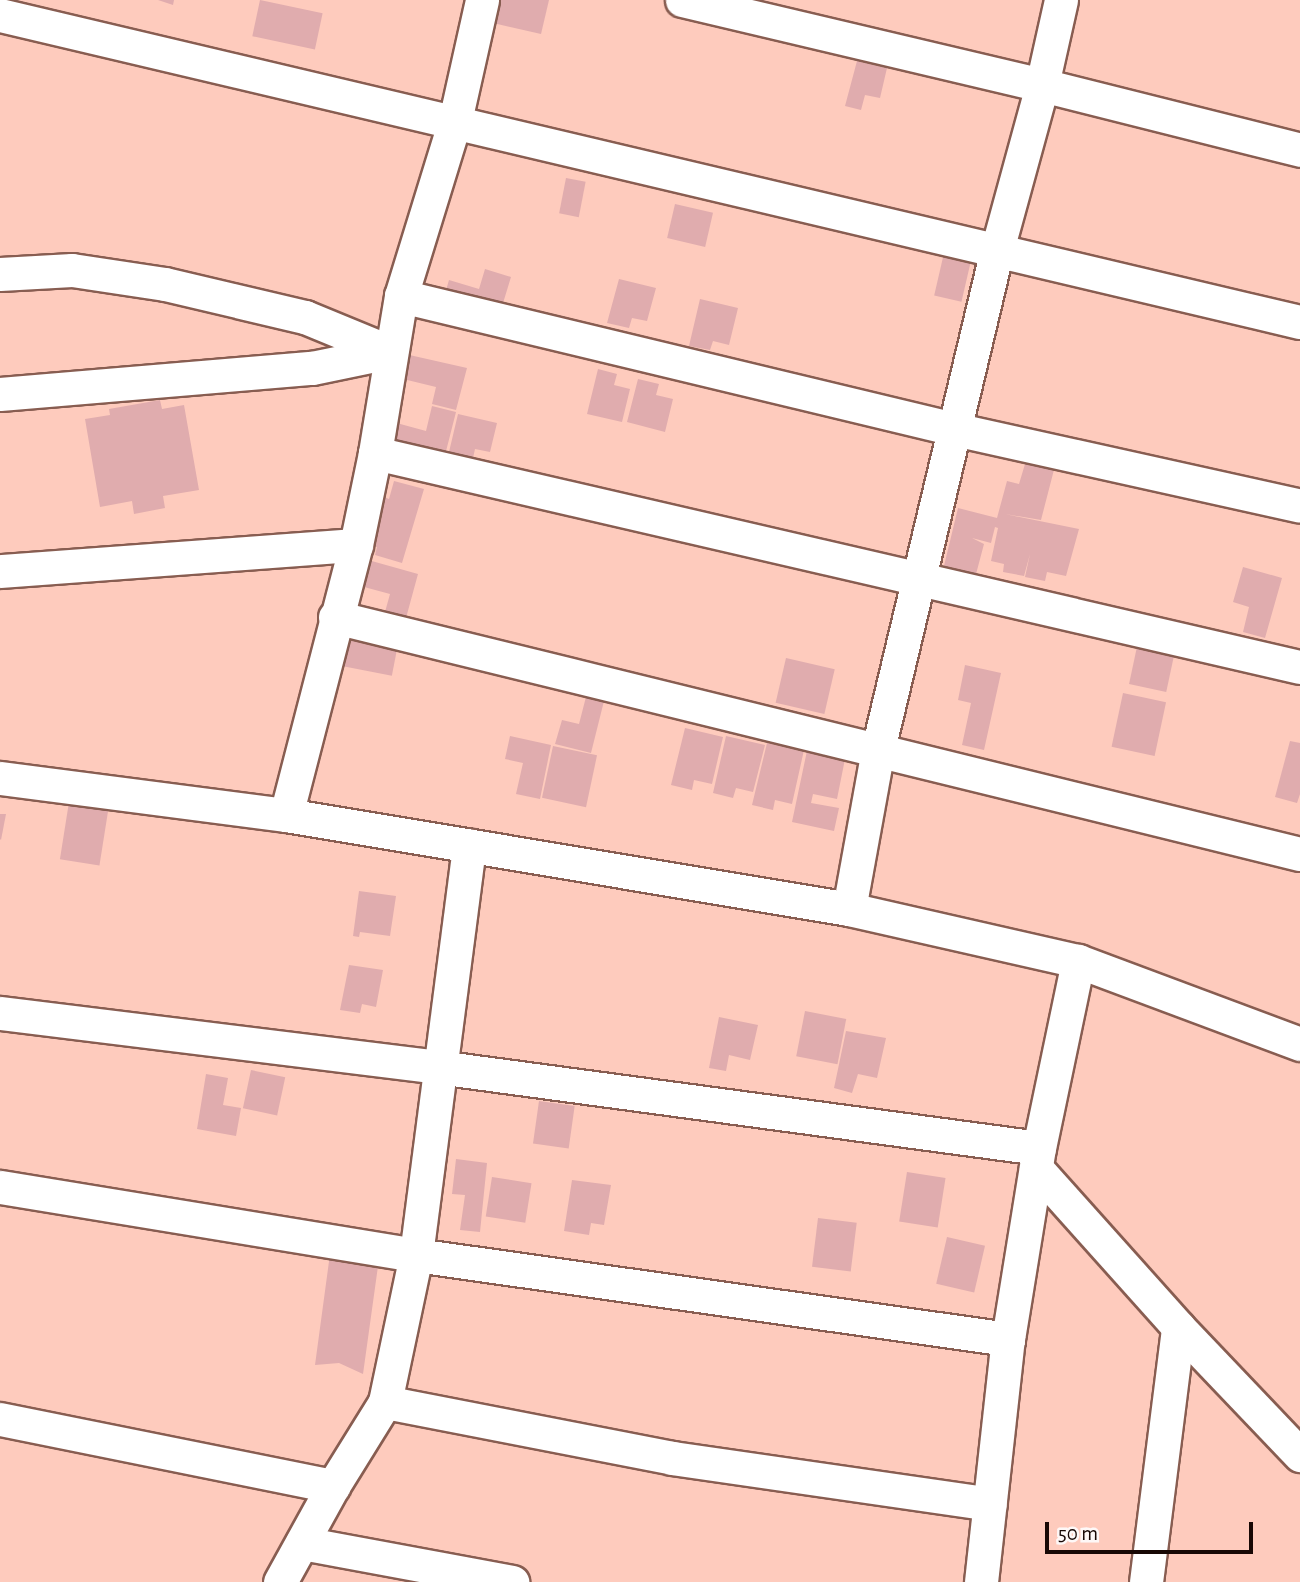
<!DOCTYPE html>
<style>
body{margin:0}
#map{position:relative;width:1300px;height:1582px;overflow:hidden;background:#fecbbd;font-family:"Alegreya Sans",sans-serif}
div>[style]{position:absolute}
.building>*{inset:0;background:#e0acae;transform-origin:0 0}
.roads{filter:drop-shadow(2px 0 #885d51) drop-shadow(-2px 0 #885d51) drop-shadow(0 2px #885d51) drop-shadow(0 -2px #885d51)}
.minor>*{height:33px;margin:-16.5px;padding:0 16.5px;transform-origin:16.5px;border-radius:16.5px;background:#fff}
span{translate:-50% -50%;white-space:nowrap;text-align:center;line-height:1.15;-webkit-text-stroke:6px #fef8f7;paint-order:stroke}
.scale{position:absolute;left:1045px;top:1522px;width:208px;height:32px;box-sizing:border-box;border:4px solid #180805;border-top:0;padding-left:9px;font-size:21px;line-height:24px;white-space:nowrap;color:#180805;-webkit-text-stroke:5px #fef8f7;paint-order:stroke}
</style>
<div id="map">
<div class="building">
<i style="clip-path:polygon(158px 0,174px 0,173px 5px)"></i>
<i style="left:260px;top:0;width:64px;height:37px;rotate:12deg"></i>
<i style="clip-path:polygon(500px 0,549px 0,541px 34px,493px 23px)"></i>
<i style="clip-path:polygon(857px 61px,887px 68px,880px 98px,865px 95px,861px 110px,845px 106px)"></i>
<i style="left:566px;top:178px;width:20px;height:36px;rotate:11deg"></i>
<i style="left:675px;top:204px;width:39px;height:35px;rotate:13deg"></i>
<i style="left:947px;top:240px;width:28px;height:57px;rotate:13deg"></i>
<i style="clip-path:polygon(485px 269px,511px 277px,500px 313px,444px 297px,449px 280px,479px 289px)"></i>
<i style="clip-path:polygon(619px 279px,656px 288px,647px 321px,632px 318px,629px 328px,607px 323px)"></i>
<i style="clip-path:polygon(700px 299px,738px 308px,729px 345px,713px 341px,710px 350px,689px 346px)"></i>
<i style="clip-path:polygon(405px 354px,467px 368px,456px 410px,432px 404px,436px 387px,399px 378px)"></i>
<i style="clip-path:polygon(598px 369px,617px 374px,614px 385px,630px 389px,622px 422px,587px 414px)"></i>
<i style="clip-path:polygon(638px 379px,659px 384px,656px 395px,673px 399px,665px 432px,627px 422px)"></i>
<i style="clip-path:polygon(160px 400px,162px 409px,184px 405px,199px 490px,163px 496px,165px 508px,134px 514px,132px 501px,100px 507px,85px 419px,110px 415px,109px 409px)"></i>
<i style="clip-path:polygon(432px 406px,456px 412px,443px 463px,386px 450px,393px 422px,426px 431px)"></i>
<i style="clip-path:polygon(458px 414px,497px 423px,490px 452px,475px 449px,473px 458px,449px 452px)"></i>
<i style="clip-path:polygon(1028px 454px,1056px 462px,1041px 520px,1005px 514px,1079px 529px,1066px 576px,1047px 572px,1045px 581px,1025px 577px,1030px 554px,1024px 576px,1003px 572px,1004px 564px,991px 561px,998px 528px,995px 527px,991px 543px,972px 538px,984px 544px,975px 578px,943px 570px,958px 508px,997px 518px,1007px 481px,1019px 484px)"></i>
<i style="clip-path:polygon(394px 481px,424px 489px,402px 563px,375px 555px,377px 547px,367px 544px,381px 496px,389px 499px)"></i>
<i style="clip-path:polygon(361px 558px,418px 574px,406px 618px,385px 612px,390px 594px,353px 584px)"></i>
<i style="clip-path:polygon(1243px 567px,1282px 578px,1265px 638px,1243px 632px,1249px 607px,1233px 602px)"></i>
<i style="left:340px;top:628px;width:60px;height:37px;rotate:11deg"></i>
<i style="left:1138px;top:642px;width:38px;height:43px;rotate:12deg"></i>
<i style="left:786px;top:658px;width:50px;height:46px;rotate:13deg"></i>
<i style="clip-path:polygon(965px 665px,1001px 673px,984px 750px,962px 745px,971px 703px,958px 700px)"></i>
<i style="clip-path:polygon(587px 693px,605px 697px,591px 753px,555px 744px,562px 720px,579px 724px)"></i>
<i style="left:1123px;top:693px;width:44px;height:55px;rotate:12deg"></i>
<i style="clip-path:polygon(685px 728px,723px 737px,712px 784px,694px 780px,692px 790px,671px 785px)"></i>
<i style="clip-path:polygon(510px 736px,551px 745px,540px 799px,516px 794px,523px 763px,505px 759px)"></i>
<i style="clip-path:polygon(726px 736px,765px 745px,753px 792px,736px 788px,733px 798px,713px 793px)"></i>
<i style="clip-path:polygon(1290px 741px,1300px 743px,1300px 794px,1297px 803px,1275px 797px)"></i>
<i style="clip-path:polygon(767px 743px,804px 750px,792px 804px,775px 800px,773px 810px,752px 805px)"></i>
<i style="left:553px;top:746px;width:45px;height:53px;rotate:12deg"></i>
<i style="clip-path:polygon(808px 746px,846px 754px,837px 799px,813px 794px,811px 803px,839px 808px,834px 831px,792px 822px)"></i>
<i style="left:69px;top:802px;width:40px;height:58px;rotate:9deg"></i>
<i style="clip-path:polygon(0 814px,6px 814px,1px 840px,0 839px)"></i>
<i style="clip-path:polygon(359px 891px,396px 896px,390px 936px,360px 932px,359px 937px,353px 936px)"></i>
<i style="clip-path:polygon(349px 965px,383px 970px,376px 1007px,362px 1004px,360px 1013px,340px 1010px)"></i>
<i style="left:805px;top:1011px;width:42px;height:46px;rotate:11deg"></i>
<i style="clip-path:polygon(719px 1017px,758px 1025px,750px 1060px,729px 1055px,726px 1071px,709px 1068px)"></i>
<i style="clip-path:polygon(846px 1031px,886px 1038px,877px 1078px,858px 1074px,852px 1093px,834px 1088px)"></i>
<i style="left:251px;top:1070px;width:35px;height:39px;rotate:12deg"></i>
<i style="clip-path:polygon(206px 1074px,228px 1078px,223px 1105px,241px 1108px,236px 1136px,197px 1129px)"></i>
<i style="left:539px;top:1101px;width:36px;height:43px;rotate:8deg"></i>
<i style="clip-path:polygon(456px 1159px,487px 1163px,480px 1232px,460px 1230px,465px 1195px,452px 1194px)"></i>
<i style="left:907px;top:1172px;width:39px;height:50px;rotate:9deg"></i>
<i style="left:492px;top:1177px;width:40px;height:40px;rotate:9deg"></i>
<i style="clip-path:polygon(572px 1180px,611px 1185px,604px 1225px,591px 1223px,589px 1235px,564px 1231px)"></i>
<i style="left:818px;top:1218px;width:39px;height:49px;rotate:7deg"></i>
<i style="left:947px;top:1237px;width:39px;height:48px;rotate:13deg"></i>
<i style="clip-path:polygon(330px 1254px,379px 1259px,363px 1374px,339px 1363px,315px 1365px)"></i>
</div>
<div class="roads">
<div class="minor">
<i style="left:682px;top:0;width:370px;rotate:13.3deg"></i>
<i style="left:1042px;top:85px;width:266px;rotate:14.1deg"></i>
<i style="left:0;top:15px;width:1336px;rotate:13.29deg"></i>
<i style="left:0;top:274px;width:72px;rotate:-3.2deg"></i>
<i style="left:72px;top:270px;width:94px;rotate:8.6deg"></i>
<i style="left:165px;top:284px;width:144px;rotate:13.3deg"></i>
<i style="left:305px;top:317px;width:92px;rotate:22.4deg"></i>
<i style="left:401px;top:296px;width:569px;rotate:13.52deg"></i>
<i style="left:954px;top:429px;width:354px;rotate:12.5deg"></i>
<i style="left:0;top:394px;width:313px;rotate:-4.8deg"></i>
<i style="left:312px;top:368px;width:80px;rotate:-11.6deg"></i>
<i style="left:375px;top:453px;width:949px;rotate:13.03deg"></i>
<i style="left:0;top:571px;width:357px;rotate:-4.2deg"></i>
<i style="left:335px;top:617px;width:994px;rotate:13.8deg"></i>
<i style="left:0;top:778px;width:288px;rotate:7.4deg"></i>
<i style="left:286px;top:815px;width:571px;rotate:9.48deg"></i>
<i style="left:849px;top:909px;width:235px;rotate:12.8deg"></i>
<i style="left:1078px;top:961px;width:237px;rotate:20.5deg"></i>
<i style="left:286px;top:815px;width:279px;rotate:-75.5deg"></i>
<i style="left:356px;top:545px;width:94px;rotate:-78.3deg"></i>
<i style="left:375px;top:453px;width:159px;rotate:-80.6deg"></i>
<i style="left:401px;top:296px;width:183px;rotate:-72.9deg"></i>
<i style="left:455px;top:121px;width:124px;rotate:-77.4deg"></i>
<i style="left:849px;top:909px;width:163px;rotate:-79.7deg"></i>
<i style="left:878px;top:749px;width:513px;rotate:-76.59deg"></i>
<i style="left:997px;top:250px;width:171px;rotate:-74.7deg"></i>
<i style="left:1042px;top:85px;width:87px;rotate:-77.4deg"></i>
<i style="left:0;top:1013px;width:441px;rotate:7deg"></i>
<i style="left:438px;top:1067px;width:606px;rotate:7.68deg"></i>
<i style="left:1036px;top:1168px;width:213px;rotate:48.2deg"></i>
<i style="left:1178px;top:1327px;width:177px;rotate:46.4deg"></i>
<i style="left:0;top:1187px;width:422px;rotate:9.3deg"></i>
<i style="left:416px;top:1255px;width:598px;rotate:8.08deg"></i>
<i style="left:385px;top:1402px;width:292px;rotate:11deg"></i>
<i style="left:672px;top:1458px;width:321px;rotate:8.2deg"></i>
<i style="left:0;top:1419px;width:340px;rotate:11.4deg"></i>
<i style="left:302px;top:1543px;width:214px;rotate:10.5deg"></i>
<i style="left:280px;top:1582px;width:110px;rotate:-61.1deg"></i>
<i style="left:333px;top:1486px;width:99px;rotate:-58.2deg"></i>
<i style="left:385px;top:1402px;width:150px;rotate:-78.1deg"></i>
<i style="left:416px;top:1255px;width:413px;rotate:-82.6deg"></i>
<i style="left:981px;top:1582px;width:244px;rotate:-83.7deg"></i>
<i style="left:1008px;top:1339px;width:193px;rotate:-80.8deg"></i>
<i style="left:1039px;top:1148px;width:191px;rotate:-78.2deg"></i>
<i style="left:1146px;top:1582px;width:257px;rotate:-82.8deg"></i>
</div>
</div>
<div class="scale">50 m</div>
</div>
